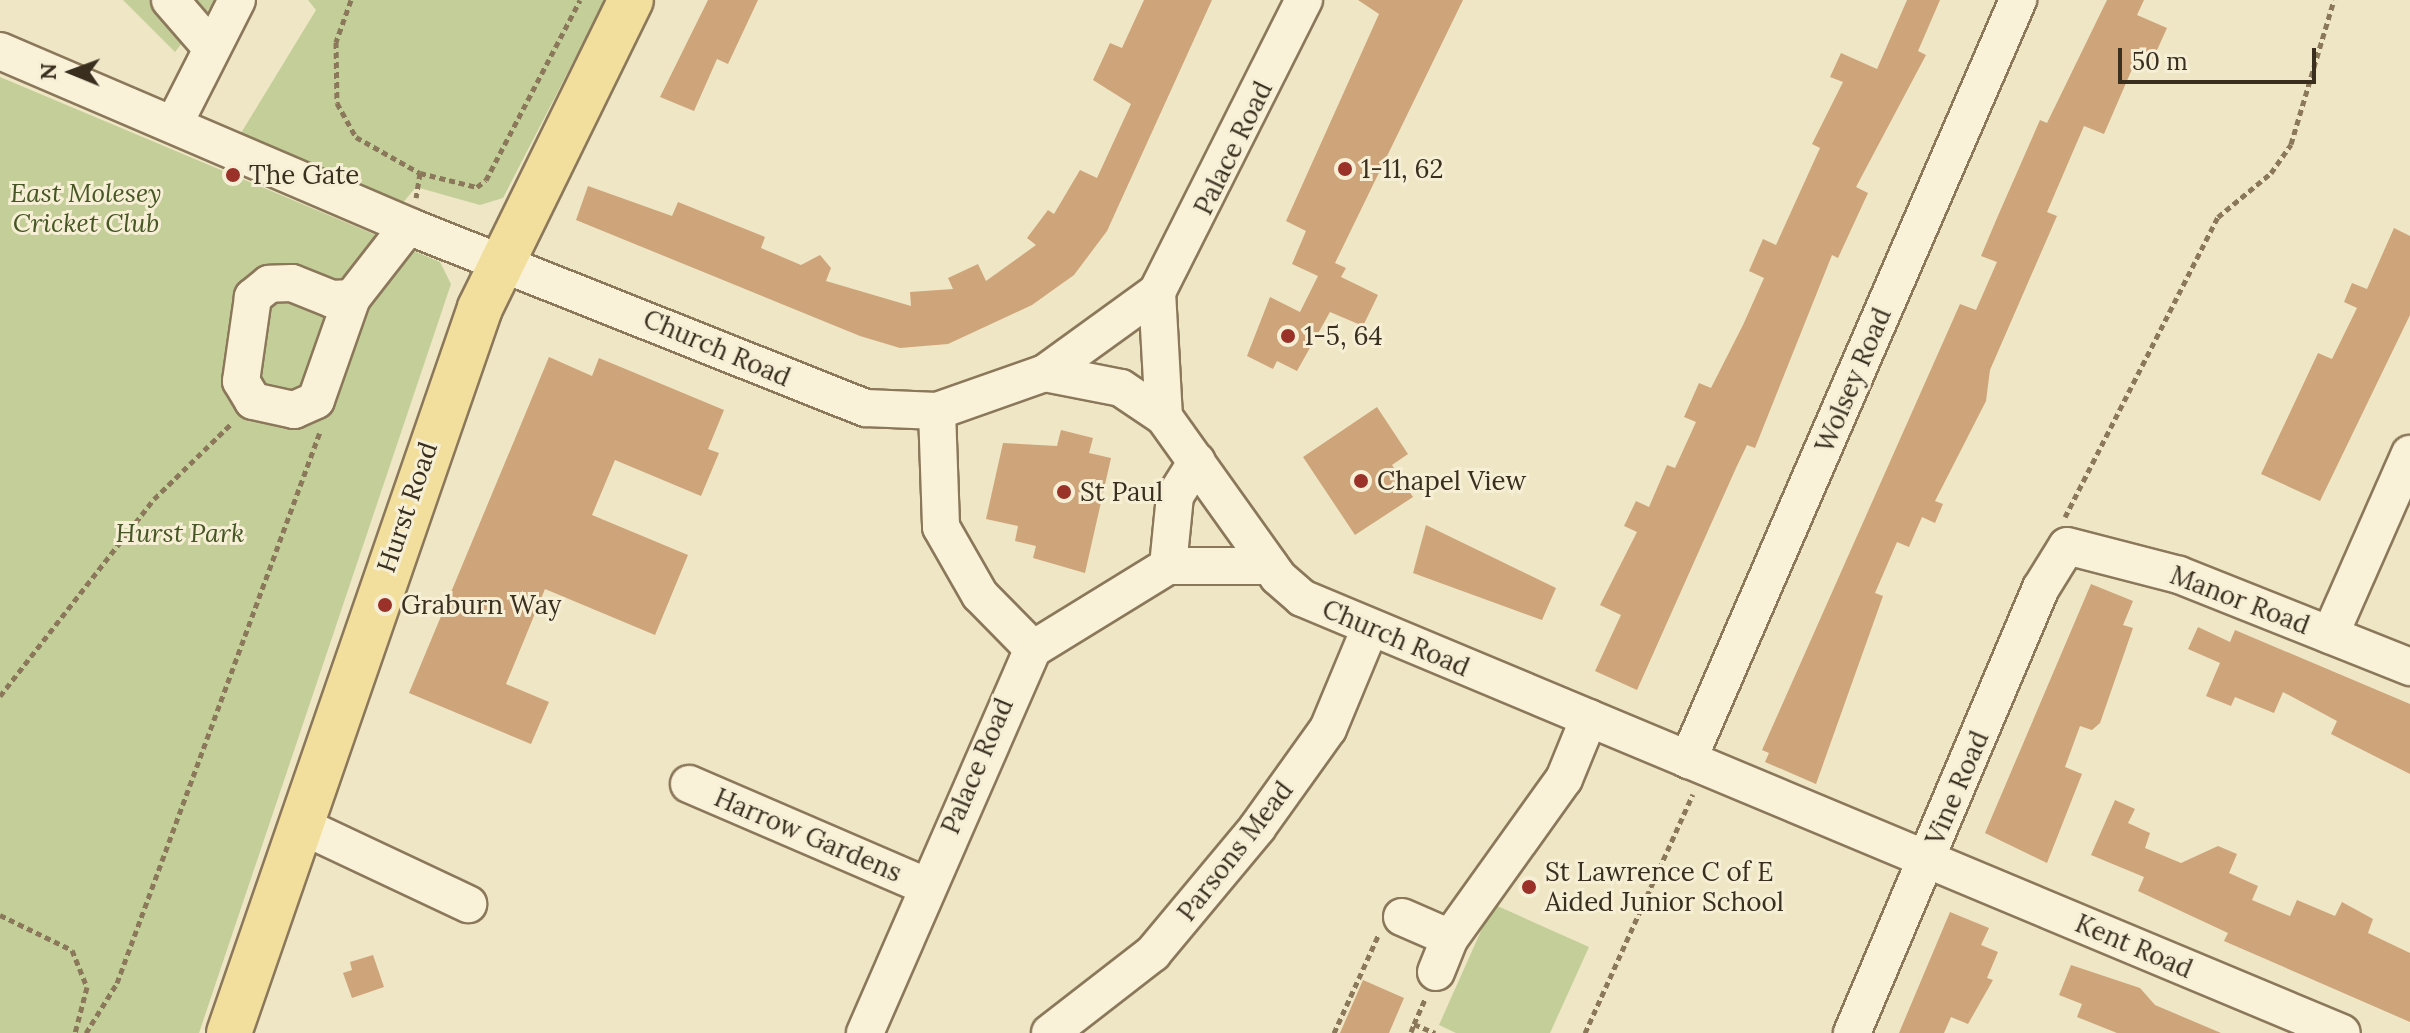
<!DOCTYPE html>
<style>
body{margin:0}
#map{position:relative;width:2410px;height:1033px;overflow:hidden;background:#efe6c5;font-family:Lora,serif}
div>[style]{position:absolute}
.green>*{inset:0;background:#c3ce99}
.building>*{inset:0;background:#cea47a}
.path>*{height:5px;margin-top:-2.5px;transform-origin:0;background:repeating-linear-gradient(90deg,#8b785b 0 6px,transparent 0 10px)}
.roads{filter:drop-shadow(2px 0 #8b785b) drop-shadow(-2px 0 #8b785b) drop-shadow(0 2px #8b785b) drop-shadow(0 -2px #8b785b)}
.minor>*{height:36px;margin:-18px;padding:0 18px;transform-origin:18px;border-radius:18px;background:#f9f2d9}
.major>*{height:44px;margin:-22px;padding:0 22px;transform-origin:22px;border-radius:22px;background:#f2df9d}
.dots>*{width:22px;height:22px;translate:-50% -50%;box-sizing:border-box;border:4px solid #f6efd5;border-radius:50%}
span{translate:-50% -50%;white-space:nowrap;text-align:center;line-height:1.15;-webkit-text-stroke:6px #f6efd5;paint-order:stroke}
.street-label{font-size:26px;color:#3a2e1f}
.poi-label{font-size:26px;color:#3a2e1f}
.left{translate:0 -50%;text-align:left}
.park-label{font-size:26px;color:#465725;font-style:italic}
.north{position:absolute;left:32px;top:32px;width:80px;height:80px;-webkit-text-stroke:6px #f6efd5;paint-order:stroke;rotate:271deg;font-size:22px;font-weight:700;line-height:32px;text-align:center;color:#3a2e1f}
.north::after{content:'';display:block;margin:auto;width:28px;height:36px;background:#3a2e1f;clip-path:polygon(50% 0,100% 100%,50% 72%,0 100%)}
.scale{position:absolute;left:2118px;top:48px;width:198px;height:36px;box-sizing:border-box;border:4px solid #3a2e1f;border-top:0;padding-left:10px;font-size:24px;line-height:28px;white-space:nowrap;color:#3a2e1f;-webkit-text-stroke:6px #f6efd5;paint-order:stroke}
</style>
<div id="map">
<div class="green">
<i style="clip-path:polygon(123px 0,216px 0,175px 52px)"></i>
<i style="clip-path:polygon(308px 0,605px 0,503px 198px,480px 205px,416px 187px,401px 205px,241px 133px,316px 10px)"></i>
<i style="clip-path:polygon(0 77px,440px 262px,451px 284px,199px 1033px,0 1033px)"></i>
<i style="clip-path:polygon(1493px 904px,1589px 947px,1550px 1033px,1456px 1033px,1439px 1025px)"></i>
</div>
<div class="building">
<i style="clip-path:polygon(708px 0,758px 0,728px 64px,717px 59px,694px 111px,660px 97px)"></i>
<i style="clip-path:polygon(1144px 0,1212px 0,1107px 231px,1074px 275px,1032px 305px,948px 344px,900px 348px,860px 336px,576px 220px,588px 186px,672px 216px,678px 202px,765px 237px,761px 248px,801px 265px,820px 255px,831px 268px,826px 281px,911px 306px,910px 292px,953px 289px,948px 278px,978px 264px,986px 281px,1036px 245px,1027px 238px,1048px 210px,1054px 214px,1080px 170px,1097px 178px,1131px 104px,1093px 80px,1110px 43px,1122px 48px)"></i>
<i style="clip-path:polygon(1358px 0,1463px 0,1335px 263px,1346px 268px,1341px 277px,1378px 295px,1363px 326px,1330px 312px,1297px 371px,1277px 361px,1273px 369px,1247px 356px,1270px 297px,1300px 312px,1318px 276px,1292px 264px,1306px 231px,1286px 221px,1379px 14px)"></i>
<i style="clip-path:polygon(1907px 0,1940px 0,1918px 51px,1926px 55px,1856px 187px,1868px 193px,1838px 258px,1832px 255px,1755px 448px,1747px 445px,1736px 468px,1637px 690px,1595px 671px,1621px 615px,1600px 605px,1637px 532px,1624px 526px,1636px 501px,1649px 507px,1667px 465px,1675px 468px,1696px 422px,1684px 417px,1699px 383px,1711px 388px,1743px 325px,1764px 278px,1749px 271px,1763px 239px,1776px 245px,1820px 148px,1812px 144px,1843px 82px,1830px 77px,1841px 53px,1877px 69px)"></i>
<i style="clip-path:polygon(2107px 0,2144px 0,2137px 15px,2167px 28px,2153px 59px,2139px 53px,2104px 134px,2084px 126px,2047px 212px,2057px 216px,1990px 370px,1986px 401px,1935px 501px,1943px 504px,1935px 523px,1922px 517px,1909px 547px,1897px 542px,1875px 593px,1883px 596px,1816px 784px,1765px 762px,1769px 753px,1762px 750px,1960px 304px,1976px 310px,1997px 262px,1981px 256px,1997px 218px,2040px 120px,2047px 123px)"></i>
<i style="clip-path:polygon(2394px 228px,2410px 236px,2410px 315px,2320px 501px,2261px 474px,2318px 353px,2332px 359px,2357px 308px,2344px 302px,2352px 283px,2367px 289px)"></i>
<i style="clip-path:polygon(549px 357px,592px 376px,599px 358px,724px 410px,708px 449px,719px 453px,701px 496px,615px 460px,592px 515px,688px 555px,655px 635px,545px 589px,506px 684px,549px 702px,531px 744px,409px 693px)"></i>
<i style="clip-path:polygon(1377px 407px,1408px 454px,1392px 465px,1413px 497px,1355px 535px,1303px 457px)"></i>
<i style="clip-path:polygon(1061px 430px,1093px 438px,1089px 453px,1111px 458px,1085px 573px,1033px 558px,1036px 546px,1015px 541px,1018px 526px,986px 519px,1003px 443px,1057px 446px)"></i>
<i style="clip-path:polygon(1426px 525px,1556px 588px,1542px 620px,1413px 573px)"></i>
<i style="clip-path:polygon(2091px 584px,2133px 601px,2123px 625px,2133px 628px,2100px 723px,2092px 730px,2080px 726px,2065px 767px,2082px 774px,2047px 863px,1985px 833px)"></i>
<i style="clip-path:polygon(2198px 627px,2230px 642px,2235px 630px,2410px 704px,2410px 774px,2331px 734px,2337px 721px,2283px 692px,2274px 713px,2235px 697px,2231px 706px,2206px 696px,2220px 663px,2188px 649px)"></i>
<i style="clip-path:polygon(2115px 800px,2135px 809px,2128px 823px,2150px 833px,2145px 848px,2181px 863px,2218px 846px,2237px 854px,2229px 873px,2258px 886px,2252px 900px,2290px 916px,2297px 900px,2335px 916px,2342px 902px,2373px 919px,2368px 933px,2410px 953px,2410px 1022px,2224px 941px,2228px 933px,2138px 891px,2144px 877px,2091px 855px)"></i>
<i style="clip-path:polygon(1950px 912px,1989px 928px,1981px 945px,1998px 952px,1987px 978px,1993px 980px,1968px 1024px,1951px 1017px,1944px 1033px,1899px 1033px)"></i>
<i style="clip-path:polygon(373px 955px,384px 987px,352px 998px,343px 973px,352px 970px,350px 962px)"></i>
<i style="clip-path:polygon(2071px 965px,2140px 988px,2155px 1005px,2221px 1033px,2117px 1033px,2077px 1017px,2082px 1004px,2059px 995px)"></i>
<i style="clip-path:polygon(1363px 980px,1404px 998px,1389px 1033px,1340px 1033px)"></i>
</div>
<div class="path">
<i style="left:351px;top:0;width:45px;rotate:109.7deg"></i>
<i style="left:336px;top:42px;width:61px;rotate:89.1deg"></i>
<i style="left:337px;top:103px;width:39px;rotate:61deg"></i>
<i style="left:356px;top:137px;width:73px;rotate:29.4deg"></i>
<i style="left:420px;top:173px;width:25px;rotate:99deg"></i>
<i style="left:420px;top:173px;width:59px;rotate:13.8deg"></i>
<i style="left:477px;top:187px;width:11px;rotate:-38deg"></i>
<i style="left:486px;top:180px;width:203px;rotate:-62.4deg"></i>
<i style="left:2065px;top:517px;width:337px;rotate:-63deg"></i>
<i style="left:2218px;top:217px;width:69px;rotate:-39.7deg"></i>
<i style="left:2271px;top:173px;width:35px;rotate:-55deg"></i>
<i style="left:2291px;top:144px;width:150px;rotate:-73.4deg"></i>
<i style="left:0;top:696px;width:250px;rotate:-52deg"></i>
<i style="left:154px;top:499px;width:110px;rotate:-44.3deg"></i>
<i style="left:0;top:915px;width:80px;rotate:25.9deg"></i>
<i style="left:72px;top:950px;width:40px;rotate:68deg"></i>
<i style="left:87px;top:987px;width:48px;rotate:104.6deg"></i>
<i style="left:1414px;top:1024px;width:27px;rotate:-66deg"></i>
<i style="left:1411px;top:1032px;width:9px;rotate:-69deg"></i>
<i style="left:1414px;top:1024px;width:23px;rotate:23deg"></i>
<i style="left:86px;top:1033px;width:59px;rotate:-58.2deg"></i>
<i style="left:117px;top:983px;width:587px;rotate:-69.78deg"></i>
<i style="left:1334px;top:1033px;width:107px;rotate:-65.6deg"></i>
<i style="left:1585px;top:1033px;width:262px;rotate:-65.7deg"></i>
</div>
<div class="roads">
<div class="minor">
<i style="left:170px;top:0;width:60px;rotate:49.1deg"></i>
<i style="left:0;top:51px;width:449px;rotate:23.2deg"></i>
<i style="left:413px;top:228px;width:487px;rotate:21.7deg"></i>
<i style="left:866px;top:408px;width:71px;rotate:2.4deg"></i>
<i style="left:937px;top:411px;width:114px;rotate:-19.4deg"></i>
<i style="left:1045px;top:373px;width:77px;rotate:11.2deg"></i>
<i style="left:1121px;top:388px;width:52px;rotate:34deg"></i>
<i style="left:1164px;top:417px;width:196px;rotate:54.5deg"></i>
<i style="left:1278px;top:577px;width:32px;rotate:41deg"></i>
<i style="left:1302px;top:598px;width:1127px;rotate:22.7deg"></i>
<i style="left:174px;top:124px;width:139px;rotate:-63.1deg"></i>
<i style="left:1157px;top:292px;width:125px;rotate:86.8deg"></i>
<i style="left:352px;top:298px;width:20px;rotate:177deg"></i>
<i style="left:332px;top:299px;width:43px;rotate:-158.2deg"></i>
<i style="left:292px;top:283px;width:23px;rotate:178deg"></i>
<i style="left:269px;top:284px;width:21px;rotate:141deg"></i>
<i style="left:253px;top:297px;width:85px;rotate:98.1deg"></i>
<i style="left:241px;top:381px;width:23px;rotate:59deg"></i>
<i style="left:253px;top:401px;width:42px;rotate:12.4deg"></i>
<i style="left:294px;top:410px;width:24px;rotate:-24deg"></i>
<i style="left:316px;top:400px;width:108px;rotate:-70.6deg"></i>
<i style="left:352px;top:298px;width:91px;rotate:-52.1deg"></i>
<i style="left:1045px;top:373px;width:138px;rotate:-35.9deg"></i>
<i style="left:1157px;top:292px;width:327px;rotate:-63.3deg"></i>
<i style="left:937px;top:411px;width:116px;rotate:88deg"></i>
<i style="left:941px;top:527px;width:78px;rotate:60.2deg"></i>
<i style="left:980px;top:595px;width:76px;rotate:45.5deg"></i>
<i style="left:1168px;top:566px;width:70px;rotate:-84.3deg"></i>
<i style="left:1175px;top:496px;width:41px;rotate:-57.8deg"></i>
<i style="left:2330px;top:635px;width:198px;rotate:-66.2deg"></i>
<i style="left:1688px;top:760px;width:829px;rotate:-66.53deg"></i>
<i style="left:689px;top:784px;width:258px;rotate:23.3deg"></i>
<i style="left:300px;top:825px;width:186px;rotate:25.2deg"></i>
<i style="left:1402px;top:917px;width:52px;rotate:23.6deg"></i>
<i style="left:1436px;top:972px;width:37px;rotate:-68deg"></i>
<i style="left:1450px;top:938px;width:196px;rotate:-54.4deg"></i>
<i style="left:1564px;top:779px;width:66px;rotate:-67.7deg"></i>
<i style="left:865px;top:1033px;width:419px;rotate:-66.4deg"></i>
<i style="left:1033px;top:649px;width:158px;rotate:-31.6deg"></i>
<i style="left:1168px;top:566px;width:102px"></i>
<i style="left:1050px;top:1033px;width:130px;rotate:-37.8deg"></i>
<i style="left:1153px;top:953px;width:163px;rotate:-50.2deg"></i>
<i style="left:1257px;top:828px;width:122px;rotate:-54.4deg"></i>
<i style="left:1328px;top:729px;width:109px;rotate:-67.4deg"></i>
<i style="left:1852px;top:1033px;width:483px;rotate:-67deg"></i>
<i style="left:2041px;top:588px;width:49px;rotate:-58.2deg"></i>
<i style="left:2067px;top:546px;width:116px;rotate:14.5deg"></i>
<i style="left:2179px;top:575px;width:249px;rotate:21.7deg"></i>
</div>
<div class="major">
<i style="left:229px;top:1033px;width:767px;rotate:-70.9deg"></i>
<i style="left:480px;top:308px;width:343px;rotate:-63.9deg"></i>
</div>
</div>
<div class="dots">
<i style="left:1345px;top:169px;background:#9b3229"></i>
<i style="left:233px;top:175px;background:#9b3229"></i>
<i style="left:1288px;top:336px;background:#9b3229"></i>
<i style="left:1361px;top:481px;background:#9b3229"></i>
<i style="left:1064px;top:492px;background:#9b3229"></i>
<i style="left:385px;top:605px;background:#9b3229"></i>
<i style="left:1529px;top:887px;background:#9b3229"></i>
</div>
<div class="street-label">
<span style="left:1233px;top:148px;rotate:-64deg">Palace Road</span>
<span style="left:717px;top:348px;rotate:23deg">Church Road</span>
<span style="left:1853px;top:380px;rotate:-67deg">Wolsey Road</span>
<span style="left:407px;top:507px;rotate:-71deg">Hurst Road</span>
<span style="left:2240px;top:600px;rotate:21deg">Manor Road</span>
<span style="left:1396px;top:638px;rotate:23deg">Church Road</span>
<span style="left:977px;top:766px;rotate:-67deg">Palace Road</span>
<span style="left:1957px;top:788px;rotate:-67deg">Vine Road</span>
<span style="left:808px;top:835px;rotate:23deg">Harrow Gardens</span>
<span style="left:1235px;top:851px;rotate:-52deg">Parsons Mead</span>
<span style="left:2134px;top:946px;rotate:23deg">Kent Road</span>
</div>
<div class="poi-label">
<span class="left" style="left:1361px;top:169px">1-11, 62</span>
<span class="left" style="left:249px;top:175px">The Gate</span>
<span class="left" style="left:1304px;top:336px">1-5, 64</span>
<span class="left" style="left:1377px;top:481px">Chapel View</span>
<span class="left" style="left:1080px;top:492px">St Paul</span>
<span class="left" style="left:401px;top:605px">Graburn Way</span>
<span class="left" style="left:1545px;top:887px">St Lawrence C of E<br>Aided Junior School</span>
</div>
<div class="park-label">
<span style="left:86px;top:208px">East Molesey<br>Cricket Club</span>
<span style="left:180px;top:533px">Hurst Park</span>
</div>
<div class="north">N</div>
<div class="scale">50 m</div>
</div>
